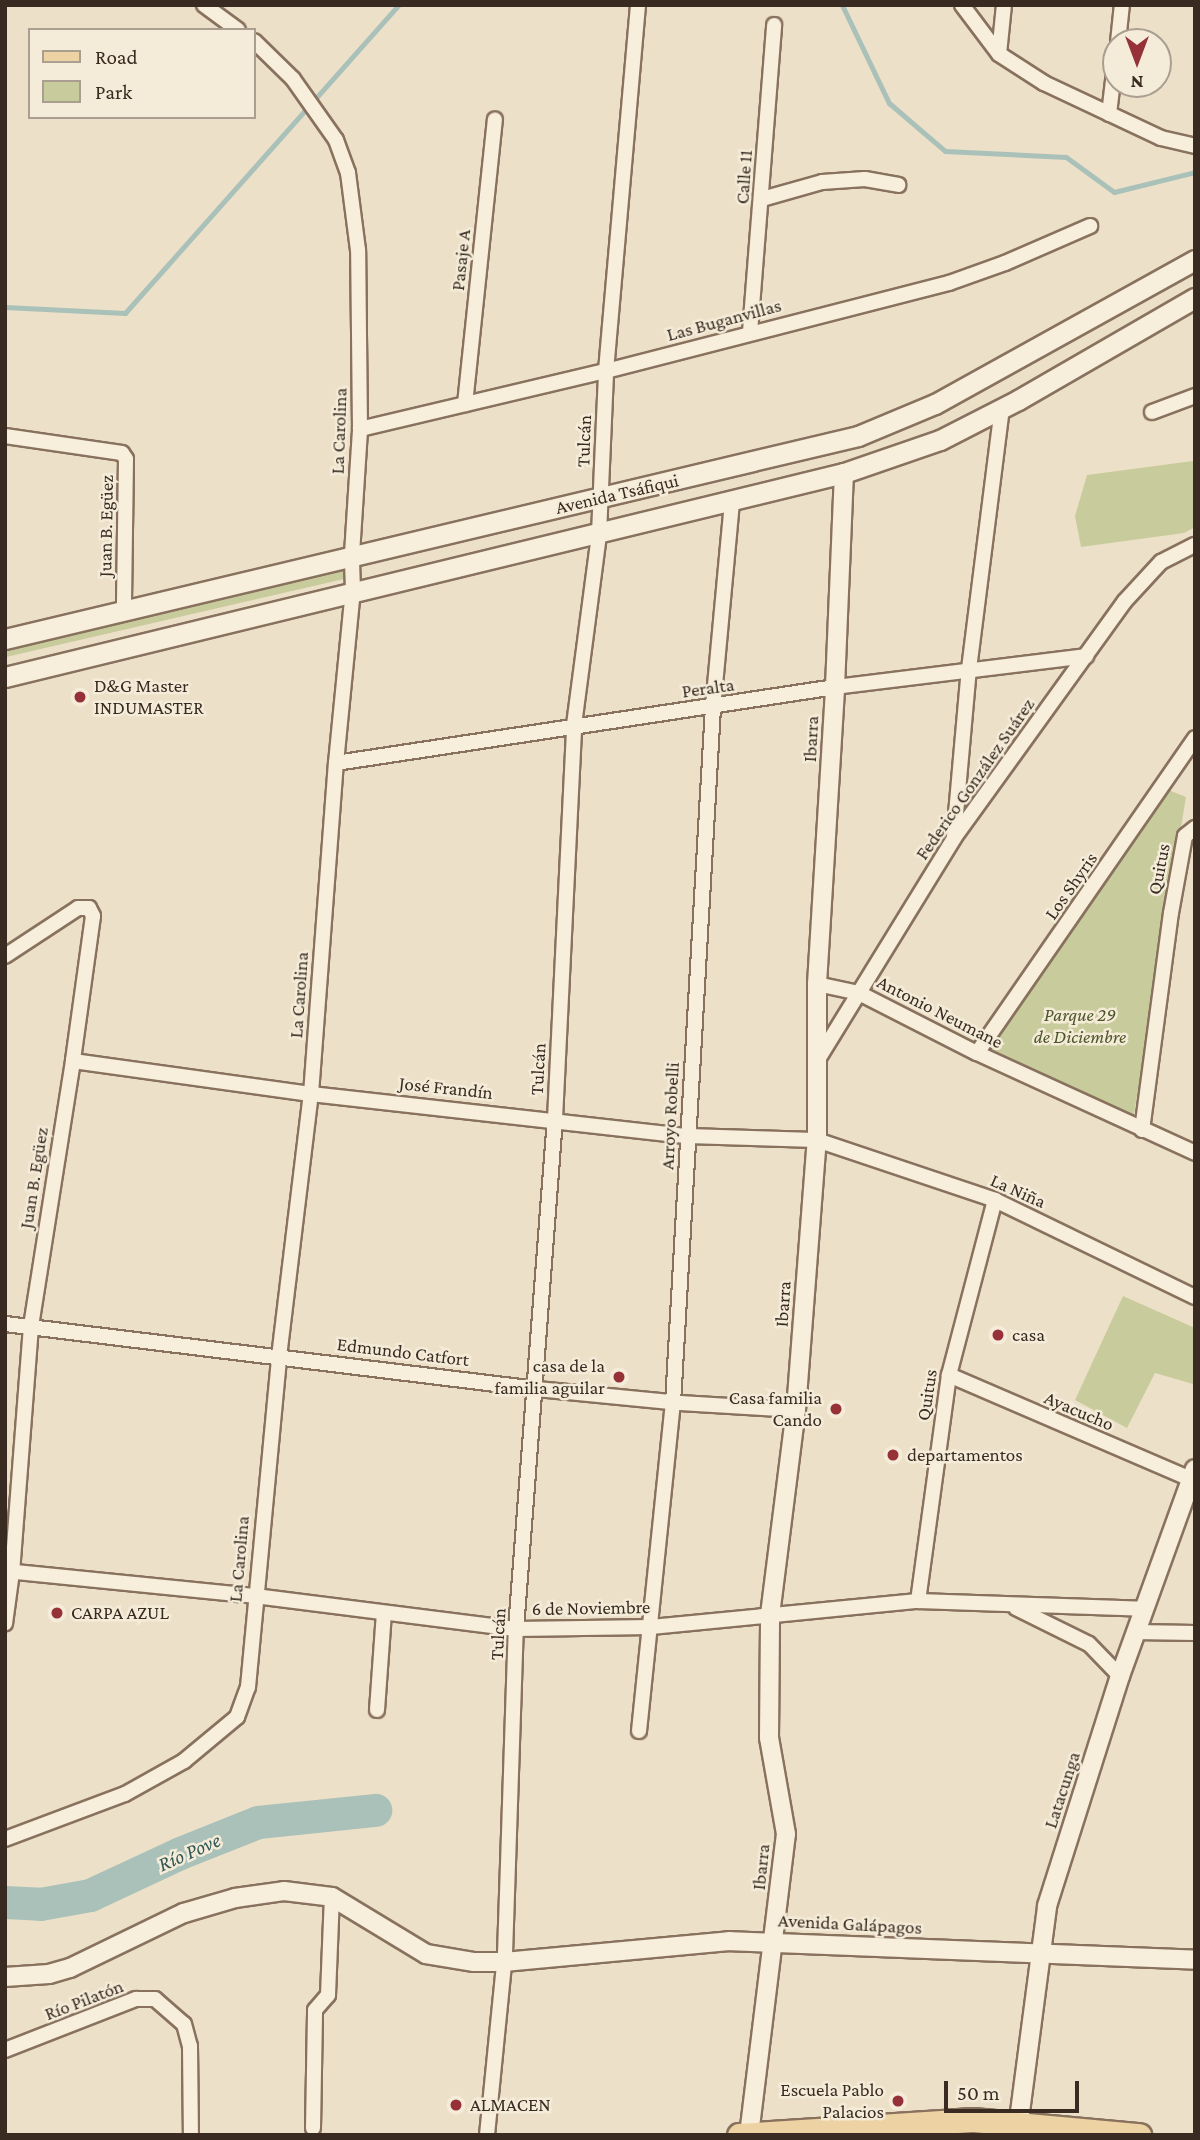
<!DOCTYPE html>
<meta charset="utf-8">
<style>
body{margin:0}
#map{position:relative;width:1200px;height:2140px;overflow:hidden;background:#ede0c8;font-family:"Crimson Pro",serif}
div>[style]{position:absolute}
.green>*{inset:0;background:#c8cb9c;transform-origin:0 0}
.stream>*{height:5px;margin:-2.5px;padding:0 2.5px;transform-origin:2.5px;border-radius:2.5px;background:#a9c1b9}
.river>*{height:33px;margin:-16.5px;padding:0 16.5px;transform-origin:16.5px;border-radius:16.5px;background:#a9c1b9}
.roads{filter:drop-shadow(2px 0 #88725e) drop-shadow(-2px 0 #88725e) drop-shadow(0 2px #88725e) drop-shadow(0 -2px #88725e)}
.minor>*{height:14px;margin:-7px;padding:0 7px;transform-origin:7px;border-radius:7px;background:#f8eedc}
.tertiary>*{height:18px;margin:-9px;padding:0 9px;transform-origin:9px;border-radius:9px;background:#f8eedc}
.secondary>*{height:19px;margin:-9.5px;padding:0 9.5px;transform-origin:9.5px;border-radius:9.5px;background:#f8eedc}
.primary>*{height:23px;margin:-11.5px;padding:0 11.5px;transform-origin:11.5px;border-radius:11.5px;background:#edd2a3}
.dots>*{width:19px;height:19px;translate:-50% -50%;box-sizing:border-box;border:4px solid #f4ebd8;border-radius:50%}
span{translate:-50% -50%;white-space:nowrap;text-align:center;line-height:1.15;-webkit-text-stroke:5px #f4ebd8;paint-order:stroke}
.street-label{font-size:19px;color:#392b21}
.poi-label{font-size:19px;color:#392b21}
.left{translate:0 -50%;text-align:left}
.right{translate:-100% -50%;text-align:right}
.park-label{font-size:19px;color:#4c5528;font-style:italic}
.water-label{font-size:21px;color:#315854;font-style:italic}
.frame{position:absolute;inset:0;border:7px solid #392b21;pointer-events:none}
.legend{position:absolute;left:28px;top:28px;width:228px;height:91px;box-sizing:border-box;background:#f4ebd8;border:2px solid #a99e8f;margin:0;padding:9px 12px;list-style:none;font-size:21px;color:#392b21}
.legend li{display:flex;align-items:center;gap:14px;height:35px}
.legend b{width:35px;border:2px solid #a99e8f}
.north{position:absolute;left:1102px;top:28px;width:70px;height:70px;box-sizing:border-box;background:#f4ebd8;border:2px solid #a99e8f;border-radius:50%;rotate:180deg;font-size:19px;font-weight:700;line-height:28px;text-align:center;color:#392b21}
.north::after{content:'';display:block;margin:auto;width:24px;height:32px;background:#953137;clip-path:polygon(50% 0,100% 100%,50% 72%,0 100%)}
.scale{position:absolute;left:944px;top:2081px;width:135px;height:32px;box-sizing:border-box;border:4px solid #392b21;border-top:0;padding-left:9px;font-size:21px;line-height:24px;white-space:nowrap;color:#392b21;-webkit-text-stroke:5px #f4ebd8;paint-order:stroke}
</style>
<div id="map">
<div class="green">
<i style="clip-path:polygon(1193px 461px,1195px 527px,1184px 533px,1081px 547px,1075px 516px,1087px 475px)"></i>
<i style="left:343px;top:570px;width:9px;height:349px;rotate:77deg"></i>
<i style="clip-path:polygon(1161px 787px,1186px 797px,1132px 1126px,977px 1053px)"></i>
<i style="clip-path:polygon(1123px 1296px,1195px 1328px,1193px 1384px,1155px 1373px,1127px 1428px,1075px 1400px)"></i>
</div>
<div class="stream">
<i style="left:842px;top:5px;width:109px;rotate:64.4deg"></i>
<i style="left:889px;top:103px;width:74px;rotate:40.6deg"></i>
<i style="left:945px;top:151px;width:121px;rotate:2.8deg"></i>
<i style="left:1066px;top:157px;width:59px;rotate:36.1deg"></i>
<i style="left:1114px;top:192px;width:83px;rotate:-13.9deg"></i>
<i style="left:5px;top:307px;width:120px;rotate:2.9deg"></i>
<i style="left:125px;top:313px;width:412px;rotate:-48.4deg"></i>
</div>
<div class="river">
<i style="left:5px;top:1902px;width:35px;rotate:3deg"></i>
<i style="left:40px;top:1904px;width:51px;rotate:-10.2deg"></i>
<i style="left:90px;top:1895px;width:99px;rotate:-25deg"></i>
<i style="left:180px;top:1853px;width:84px;rotate:-21.7deg"></i>
<i style="left:258px;top:1822px;width:118px;rotate:-5.9deg"></i>
</div>
<div class="roads">
<div class="minor">
<i style="left:204px;top:5px;width:42px;rotate:36.3deg"></i>
<i style="left:962px;top:5px;width:61px;rotate:52.9deg"></i>
<i style="left:999px;top:54px;width:54px;rotate:32.8deg"></i>
<i style="left:1044px;top:83px;width:129px;rotate:25.2deg"></i>
<i style="left:1161px;top:138px;width:35px;rotate:13deg"></i>
<i style="left:1118px;top:42px;width:37px;rotate:-84deg"></i>
<i style="left:999px;top:54px;width:49px;rotate:-84.2deg"></i>
<i style="left:1109px;top:114px;width:59px;rotate:-83.2deg"></i>
<i style="left:762px;top:199px;width:62px;rotate:-15.8deg"></i>
<i style="left:822px;top:182px;width:43px;rotate:-4deg"></i>
<i style="left:865px;top:179px;width:34px;rotate:10deg"></i>
<i style="left:750px;top:332px;width:308px;rotate:-85.5deg"></i>
<i style="left:465px;top:404px;width:286px;rotate:-84deg"></i>
<i style="left:1152px;top:412px;width:46px;rotate:-20.4deg"></i>
<i style="left:360px;top:429px;width:253px;rotate:-13.3deg"></i>
<i style="left:606px;top:371px;width:354px;rotate:-14.4deg"></i>
<i style="left:949px;top:283px;width:59px;rotate:-19.7deg"></i>
<i style="left:1005px;top:263px;width:93px;rotate:-23.5deg"></i>
<i style="left:5px;top:436px;width:118px;rotate:8.3deg"></i>
<i style="left:122px;top:453px;width:7px;rotate:56deg"></i>
<i style="left:126px;top:459px;width:152px;rotate:90.8deg"></i>
<i style="left:336px;top:763px;width:505px;rotate:-8.66deg"></i>
<i style="left:835px;top:687px;width:253px;rotate:-7deg"></i>
<i style="left:954px;top:836px;width:168px;rotate:-84.9deg"></i>
<i style="left:969px;top:669px;width:263px;rotate:-82.8deg"></i>
<i style="left:5px;top:956px;width:87px;rotate:-33.3deg"></i>
<i style="left:78px;top:908px;width:11px"></i>
<i style="left:89px;top:908px;width:9px;rotate:63deg"></i>
<i style="left:93px;top:916px;width:146px;rotate:97.9deg"></i>
<i style="left:73px;top:1061px;width:268px;rotate:99deg"></i>
<i style="left:31px;top:1326px;width:247px;rotate:94.4deg"></i>
<i style="left:12px;top:1572px;width:52px;rotate:97.7deg"></i>
<i style="left:817px;top:984px;width:43px;rotate:12.1deg"></i>
<i style="left:859px;top:993px;width:132px;rotate:27deg"></i>
<i style="left:977px;top:1053px;width:240px;rotate:24.6deg"></i>
<i style="left:977px;top:1053px;width:383px;rotate:-55.3deg"></i>
<i style="left:73px;top:1061px;width:240px;rotate:7.9deg"></i>
<i style="left:311px;top:1094px;width:379px;rotate:6.4deg"></i>
<i style="left:688px;top:1136px;width:129px;rotate:1.8deg"></i>
<i style="left:817px;top:1140px;width:188px;rotate:18.6deg"></i>
<i style="left:995px;top:1200px;width:222px;rotate:25.9deg"></i>
<i style="left:817px;top:1061px;width:262px;rotate:-58.4deg"></i>
<i style="left:954px;top:838px;width:292px;rotate:-54.2deg"></i>
<i style="left:1125px;top:601px;width:53px;rotate:-47.3deg"></i>
<i style="left:1161px;top:562px;width:38px;rotate:-27deg"></i>
<i style="left:1142px;top:1130px;width:219px;rotate:-82.4deg"></i>
<i style="left:1171px;top:913px;width:78px;rotate:-79.7deg"></i>
<i style="left:1185px;top:836px;width:13px;rotate:-39deg"></i>
<i style="left:5px;top:1324px;width:536px;rotate:6.97deg"></i>
<i style="left:537px;top:1389px;width:144px;rotate:5.6deg"></i>
<i style="left:680px;top:1403px;width:116px;rotate:3.5deg"></i>
<i style="left:949px;top:1375px;width:268px;rotate:23.3deg"></i>
<i style="left:5px;top:1571px;width:251px;rotate:5.7deg"></i>
<i style="left:255px;top:1596px;width:263px;rotate:7.2deg"></i>
<i style="left:516px;top:1629px;width:135px;rotate:-0.8deg"></i>
<i style="left:651px;top:1627px;width:268px;rotate:-5.6deg"></i>
<i style="left:918px;top:1601px;width:225px;rotate:2deg"></i>
<i style="left:918px;top:1601px;width:228px;rotate:-82.2deg"></i>
<i style="left:949px;top:1375px;width:181px;rotate:-75.3deg"></i>
<i style="left:1016px;top:1608px;width:81px;rotate:26.3deg"></i>
<i style="left:1089px;top:1644px;width:45px;rotate:45.9deg"></i>
<i style="left:1135px;top:1632px;width:60px;rotate:1deg"></i>
<i style="left:377px;top:1710px;width:97px;rotate:-85.9deg"></i>
<i style="left:639px;top:1731px;width:330px;rotate:-84.1deg"></i>
<i style="left:673px;top:1403px;width:697px;rotate:-86.71deg"></i>
<i style="left:713px;top:707px;width:207px;rotate:-84.7deg"></i>
<i style="left:5px;top:1839px;width:128px;rotate:-20.6deg"></i>
<i style="left:125px;top:1794px;width:68px;rotate:-29.2deg"></i>
<i style="left:184px;top:1761px;width:69px;rotate:-39.7deg"></i>
<i style="left:237px;top:1717px;width:32px;rotate:-70deg"></i>
<i style="left:248px;top:1687px;width:331px;rotate:-84.6deg"></i>
<i style="left:279px;top:1357px;width:265px;rotate:-83.1deg"></i>
<i style="left:311px;top:1094px;width:332px;rotate:-85.7deg"></i>
<i style="left:336px;top:763px;width:174px;rotate:-84.4deg"></i>
<i style="left:353px;top:590px;width:36px;rotate:-92deg"></i>
<i style="left:352px;top:554px;width:125px;rotate:-86.3deg"></i>
<i style="left:360px;top:429px;width:179px;rotate:-90.6deg"></i>
<i style="left:358px;top:250px;width:78px;rotate:-97.4deg"></i>
<i style="left:348px;top:173px;width:35px;rotate:-110deg"></i>
<i style="left:336px;top:140px;width:75px;rotate:-125.2deg"></i>
<i style="left:293px;top:79px;width:54px;rotate:-135.7deg"></i>
<i style="left:5px;top:2050px;width:141px;rotate:-21.3deg"></i>
<i style="left:136px;top:1999px;width:19px"></i>
<i style="left:155px;top:1999px;width:38px;rotate:41deg"></i>
<i style="left:184px;top:2024px;width:23px;rotate:75deg"></i>
<i style="left:190px;top:2046px;width:89px;rotate:89.4deg"></i>
<i style="left:313px;top:2128px;width:118px;rotate:-89deg"></i>
<i style="left:315px;top:2010px;width:20px;rotate:-49deg"></i>
<i style="left:328px;top:1995px;width:98px;rotate:-87.7deg"></i>
<i style="left:487px;top:2135px;width:182px;rotate:-84.3deg"></i>
<i style="left:505px;top:1954px;width:325px;rotate:-88.1deg"></i>
<i style="left:516px;top:1629px;width:511px;rotate:-85.63deg"></i>
<i style="left:555px;top:1119px;width:394px;rotate:-87.2deg"></i>
<i style="left:574px;top:725px;width:193px;rotate:-82.5deg"></i>
<i style="left:599px;top:534px;width:163px;rotate:-87.5deg"></i>
<i style="left:606px;top:371px;width:367px;rotate:-85deg"></i>
</div>
<div class="tertiary">
<i style="left:5px;top:1977px;width:44px;rotate:-3.9deg"></i>
<i style="left:49px;top:1974px;width:22px;rotate:-16deg"></i>
<i style="left:70px;top:1968px;width:127px;rotate:-25.8deg"></i>
<i style="left:184px;top:1913px;width:53px;rotate:-16.4deg"></i>
<i style="left:235px;top:1898px;width:49px;rotate:-8.1deg"></i>
<i style="left:284px;top:1891px;width:48px;rotate:7.1deg"></i>
<i style="left:332px;top:1897px;width:110px;rotate:31.2deg"></i>
<i style="left:426px;top:1954px;width:49px;rotate:9.5deg"></i>
<i style="left:474px;top:1962px;width:30px"></i>
<i style="left:504px;top:1962px;width:226px;rotate:-5.3deg"></i>
<i style="left:729px;top:1941px;width:466px;rotate:2.3deg"></i>
<i style="left:749px;top:2135px;width:303px;rotate:-83deg"></i>
<i style="left:786px;top:1834px;width:97px;rotate:-100deg"></i>
<i style="left:769px;top:1738px;width:123px;rotate:-89.5deg"></i>
<i style="left:770px;top:1615px;width:207px;rotate:-82.8deg"></i>
<i style="left:796px;top:1410px;width:271px;rotate:-85.6deg"></i>
<i style="left:817px;top:1140px;width:156px;rotate:-90deg"></i>
<i style="left:817px;top:984px;width:298px;rotate:-86.5deg"></i>
<i style="left:835px;top:687px;width:214px;rotate:-87.6deg"></i>
<i style="left:1017px;top:2135px;width:231px;rotate:-82.5deg"></i>
<i style="left:1047px;top:1906px;width:241px;rotate:-72.4deg"></i>
<i style="left:1120px;top:1676px;width:220px;rotate:-70.1deg"></i>
</div>
<div class="secondary">
<i style="left:5px;top:639px;width:877px;rotate:-13.39deg"></i>
<i style="left:858px;top:436px;width:83px;rotate:-22.6deg"></i>
<i style="left:935px;top:404px;width:297px;rotate:-29deg"></i>
<i style="left:5px;top:677px;width:863px;rotate:-13.67deg"></i>
<i style="left:844px;top:473px;width:102px;rotate:-19deg"></i>
<i style="left:940px;top:440px;width:88px;rotate:-27.1deg"></i>
<i style="left:1018px;top:400px;width:204px;rotate:-30deg"></i>
</div>
<div class="primary">
<i style="left:739px;top:2135px;width:234px;rotate:-3.7deg"></i>
<i style="left:973px;top:2120px;width:167px;rotate:5.2deg"></i>
</div>
</div>
<div class="dots">
<i style="left:80px;top:697px;background:#953137"></i>
<i style="left:998px;top:1335px;background:#953137"></i>
<i style="left:619px;top:1377px;background:#953137"></i>
<i style="left:836px;top:1409px;background:#953137"></i>
<i style="left:893px;top:1455px;background:#953137"></i>
<i style="left:57px;top:1613px;background:#953137"></i>
<i style="left:898px;top:2101px;background:#953137"></i>
<i style="left:456px;top:2105px;background:#953137"></i>
</div>
<div class="street-label">
<span style="left:744px;top:177px;rotate:-86deg">Calle 11</span>
<span style="left:461px;top:260px;rotate:-84deg">Pasaje A</span>
<span style="left:724px;top:320px;rotate:-15deg">Las Buganvillas</span>
<span style="left:339px;top:431px;rotate:-88deg">La Carolina</span>
<span style="left:584px;top:441px;rotate:-88deg">Tulcán</span>
<span style="left:617px;top:494px;rotate:-13deg">Avenida Tsáfiqui</span>
<span style="left:106px;top:526px;rotate:-89deg">Juan B. Egüez</span>
<span style="left:708px;top:688px;rotate:-8deg">Peralta</span>
<span style="left:811px;top:739px;rotate:-87deg">Ibarra</span>
<span style="left:975px;top:779px;rotate:-55deg">Federico González Suárez</span>
<span style="left:1159px;top:869px;rotate:-79deg">Quitus</span>
<span style="left:1071px;top:886px;rotate:-55deg">Los Shyris</span>
<span style="left:299px;top:995px;rotate:-86deg">La Carolina</span>
<span style="left:940px;top:1012px;rotate:27deg">Antonio Neumane</span>
<span style="left:538px;top:1069px;rotate:-87deg">Tulcán</span>
<span style="left:446px;top:1088px;rotate:6deg">José Frandín</span>
<span style="left:670px;top:1116px;rotate:-87deg">Arroyo Robelli</span>
<span style="left:34px;top:1178px;rotate:-81deg">Juan B. Egüez</span>
<span style="left:1018px;top:1191px;rotate:24deg">La Niña</span>
<span style="left:783px;top:1304px;rotate:-86deg">Ibarra</span>
<span style="left:403px;top:1352px;rotate:7deg">Edmundo Catfort</span>
<span style="left:927px;top:1395px;rotate:-81deg">Quitus</span>
<span style="left:1079px;top:1411px;rotate:23deg">Ayacucho</span>
<span style="left:239px;top:1559px;rotate:-85deg">La Carolina</span>
<span style="left:591px;top:1608px;rotate:-1deg">6 de Noviembre</span>
<span style="left:498px;top:1634px;rotate:-87deg">Tulcán</span>
<span style="left:1062px;top:1790px;rotate:-72deg">Latacunga</span>
<span style="left:761px;top:1867px;rotate:-84deg">Ibarra</span>
<span style="left:850px;top:1924px;rotate:3deg">Avenida Galápagos</span>
<span style="left:84px;top:2000px;rotate:-21deg">Río Pilatón</span>
</div>
<div class="poi-label">
<span class="left" style="left:94px;top:697px">D&amp;G Master<br>INDUMASTER</span>
<span class="left" style="left:1012px;top:1335px">casa</span>
<span class="right" style="left:605px;top:1377px">casa de la<br>familia aguilar</span>
<span class="right" style="left:822px;top:1409px">Casa familia<br>Cando</span>
<span class="left" style="left:907px;top:1455px">departamentos</span>
<span class="left" style="left:71px;top:1613px">CARPA AZUL</span>
<span class="right" style="left:884px;top:2101px">Escuela Pablo<br>Palacios</span>
<span class="left" style="left:470px;top:2105px">ALMACEN</span>
</div>
<div class="park-label">
<span style="left:1080px;top:1026px">Parque 29<br>de Diciembre</span>
</div>
<div class="water-label">
<span style="left:189px;top:1852px;rotate:-24deg">Río Pove</span>
</div>
<div class="frame"></div>
<ul class="legend">
<li><b style="height:9px;background:#edd2a3"></b>Road</li>
<li><b style="height:19px;background:#c8cb9c"></b>Park</li>
</ul>
<div class="north">N</div>
<div class="scale">50 m</div>
</div>
